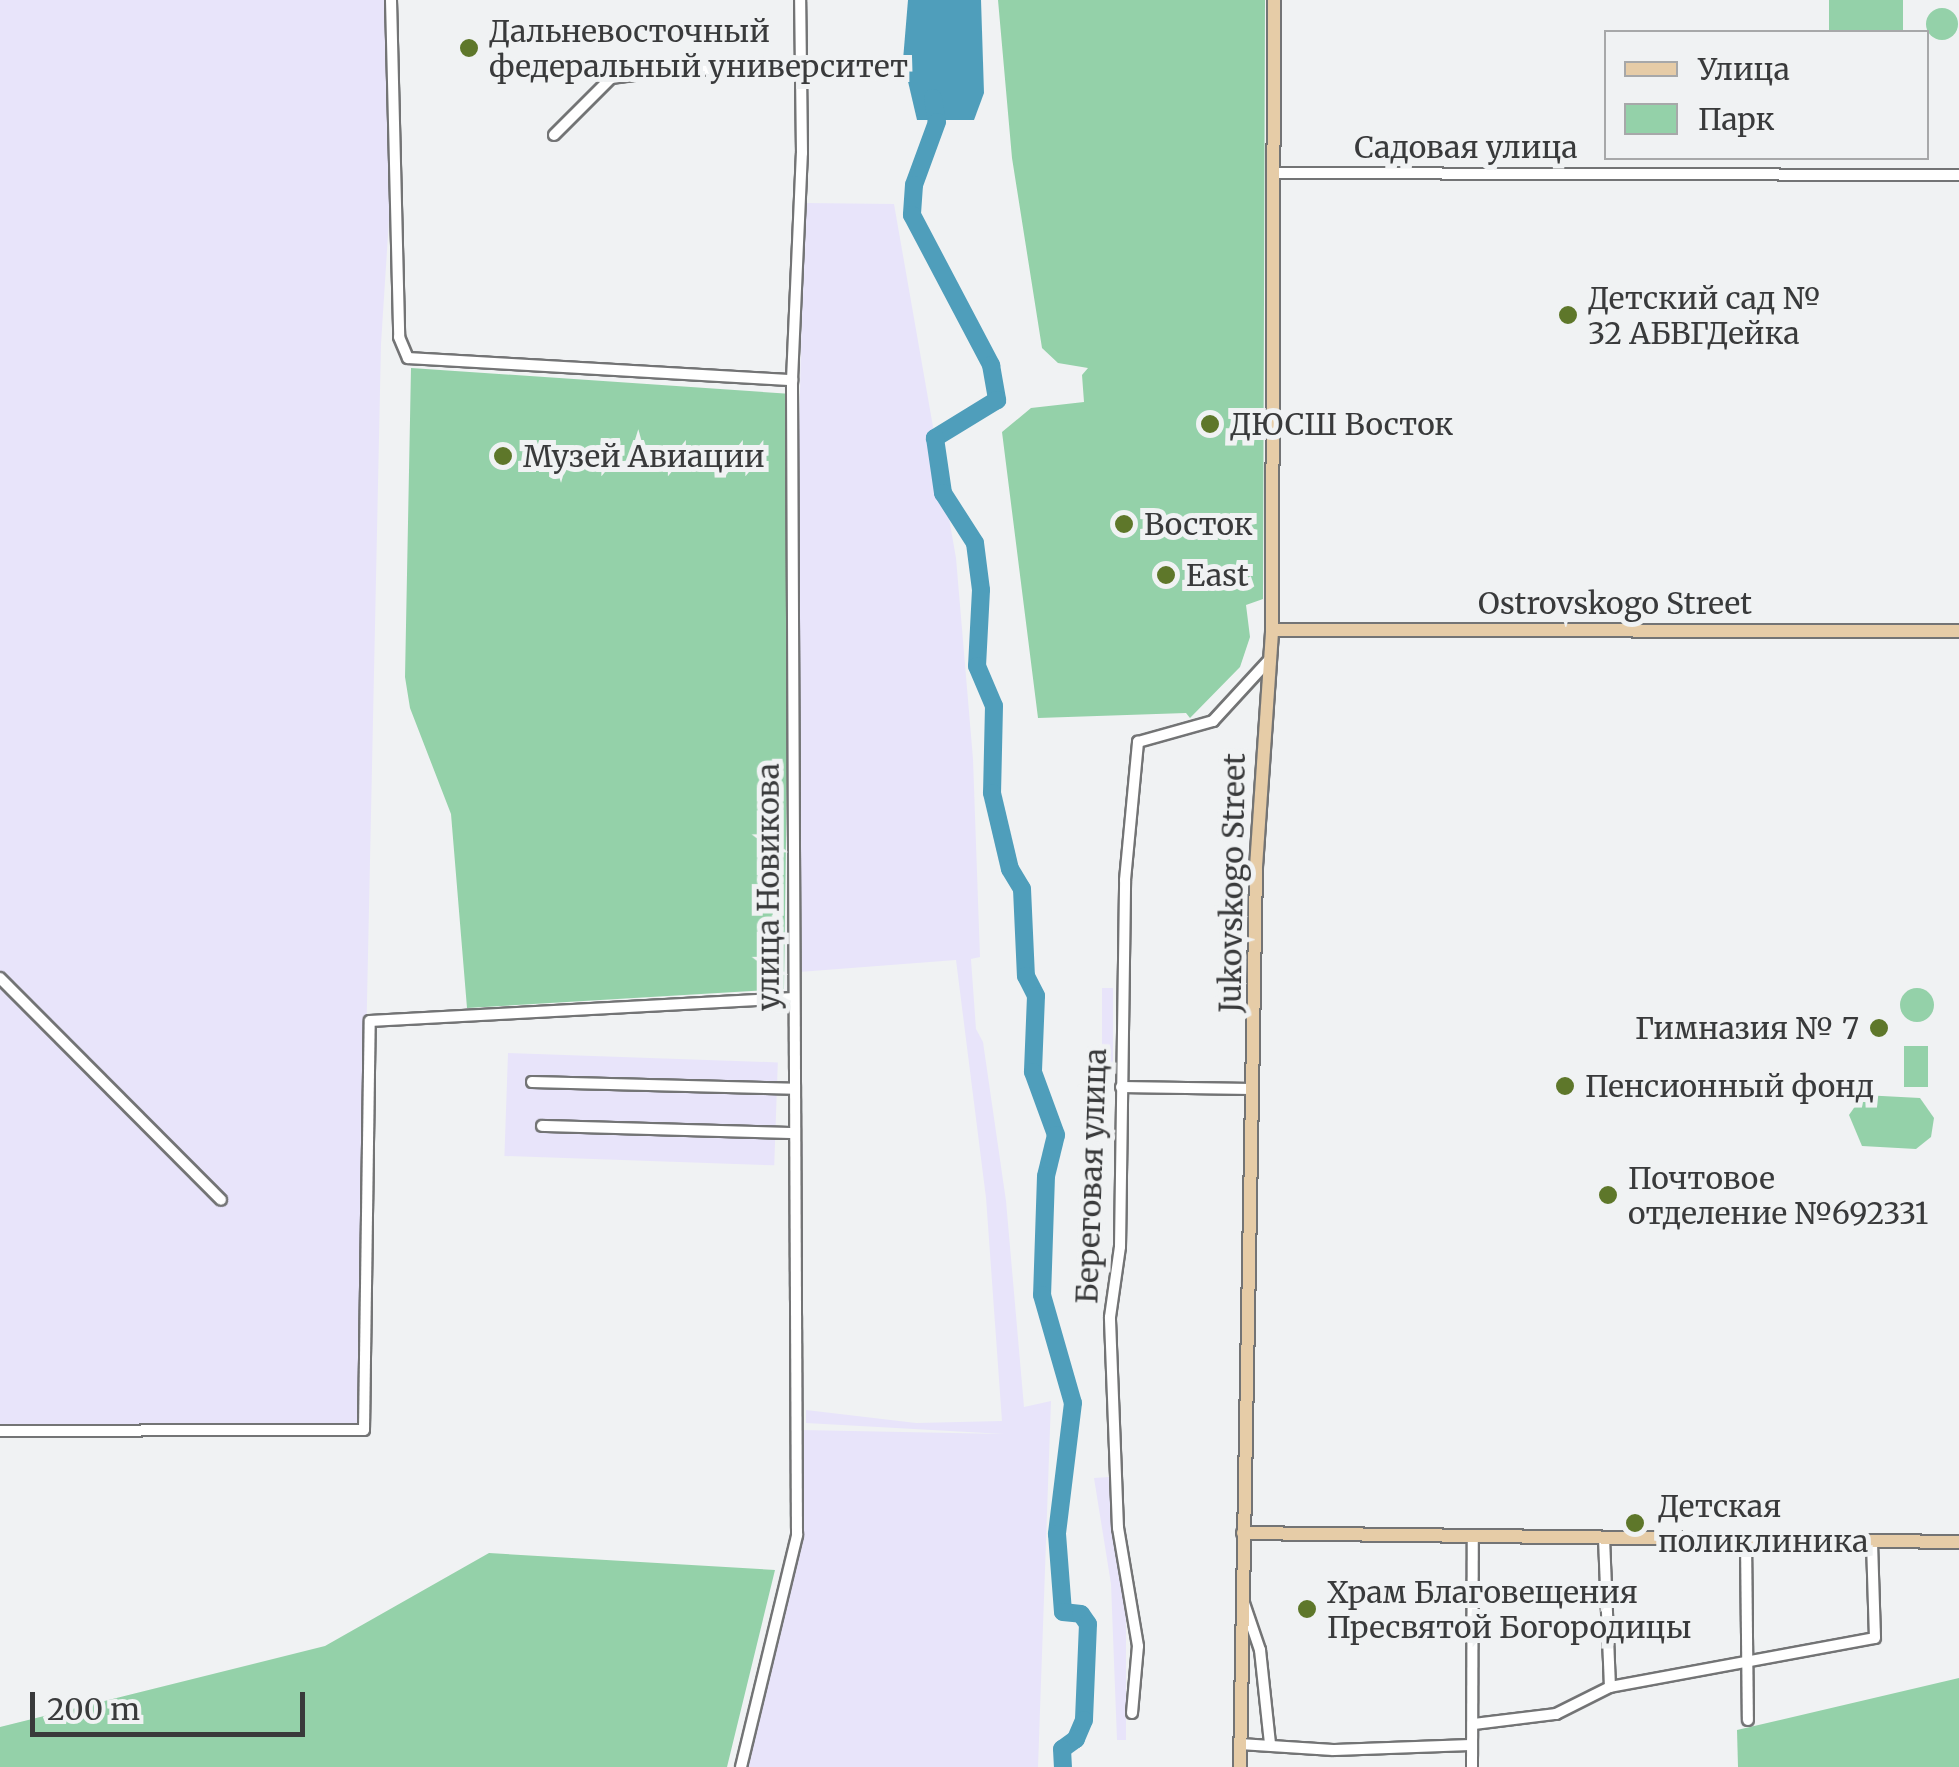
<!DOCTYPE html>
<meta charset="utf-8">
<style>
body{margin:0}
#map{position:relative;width:1959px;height:1767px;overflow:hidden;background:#f0f2f3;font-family:Merriweather,serif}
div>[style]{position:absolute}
.industrial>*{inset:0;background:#e8e4fa;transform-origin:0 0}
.green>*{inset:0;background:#94d1a9;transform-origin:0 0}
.round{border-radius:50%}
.water>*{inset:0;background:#4f9ebb}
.river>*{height:18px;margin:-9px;padding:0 9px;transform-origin:9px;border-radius:9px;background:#4f9ebb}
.roads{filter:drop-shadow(2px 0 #737475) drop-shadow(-2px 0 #737475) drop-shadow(0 2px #737475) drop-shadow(0 -2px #737475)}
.minor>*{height:10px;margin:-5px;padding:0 5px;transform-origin:5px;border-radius:5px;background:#fff}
.major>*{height:12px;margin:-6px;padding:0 6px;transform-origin:6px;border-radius:6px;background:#e6cca7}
.dots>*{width:28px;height:28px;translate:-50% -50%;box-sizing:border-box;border:5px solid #f0f2f3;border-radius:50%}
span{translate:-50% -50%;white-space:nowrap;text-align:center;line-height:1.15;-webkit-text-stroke:10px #f0f2f3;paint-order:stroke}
.poi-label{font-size:30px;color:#393a3b}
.left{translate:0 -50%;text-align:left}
.right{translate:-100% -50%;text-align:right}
.street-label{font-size:30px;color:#393a3b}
.legend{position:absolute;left:1604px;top:30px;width:325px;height:130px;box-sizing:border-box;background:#f0f2f3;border:2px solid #a7a8a9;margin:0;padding:12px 18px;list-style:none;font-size:30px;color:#393a3b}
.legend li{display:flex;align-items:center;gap:20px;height:50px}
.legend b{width:50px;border:2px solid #a7a8a9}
.scale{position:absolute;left:30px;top:1692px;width:275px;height:45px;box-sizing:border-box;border:5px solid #393a3b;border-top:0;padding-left:12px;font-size:30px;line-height:35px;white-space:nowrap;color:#393a3b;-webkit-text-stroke:8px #f0f2f3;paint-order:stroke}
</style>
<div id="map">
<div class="industrial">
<i style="clip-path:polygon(0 0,386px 0,392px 173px,381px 344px,358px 1425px,0 1424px)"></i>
<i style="clip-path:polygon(804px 203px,894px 204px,956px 558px,973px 759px,980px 957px,971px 959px,976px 1029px,983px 1042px,1006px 1201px,1024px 1407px,1051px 1401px,1038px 1767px,743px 1767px,799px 1537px,801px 1430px,1004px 1434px,806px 1423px,806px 1410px,916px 1423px,1002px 1421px,986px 1198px,956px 960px,799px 972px,796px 581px)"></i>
<i style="left:1102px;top:988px;width:11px;height:78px"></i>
<i style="left:508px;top:1053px;width:270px;height:103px;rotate:2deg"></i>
<i style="clip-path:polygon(1109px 1477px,1112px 1532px,1126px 1584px,1126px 1740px,1117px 1740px,1111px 1584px,1094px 1478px)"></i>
</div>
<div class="green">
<i style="clip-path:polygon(998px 0,1265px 0,1263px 599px,1246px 605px,1250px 637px,1240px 667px,1190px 718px,1186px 713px,1038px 718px,1002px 432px,1031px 408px,1084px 402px,1082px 375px,1088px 368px,1058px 363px,1042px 348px,1012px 158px)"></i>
<i style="left:1829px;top:0;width:74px;height:32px"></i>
<i class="round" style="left:1926px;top:8px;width:32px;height:32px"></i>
<i style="clip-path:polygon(411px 368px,792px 394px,784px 989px,467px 1008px,451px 814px,410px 708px,405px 677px)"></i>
<i class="round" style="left:1900px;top:988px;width:34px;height:34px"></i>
<i style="left:1928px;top:1046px;width:41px;height:24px;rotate:90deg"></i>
<i style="clip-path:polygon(1863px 1095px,1920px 1098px,1934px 1118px,1931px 1137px,1916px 1149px,1862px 1146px,1849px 1115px)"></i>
<i style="clip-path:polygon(489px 1553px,775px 1570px,727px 1767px,0 1767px,0 1727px,325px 1646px)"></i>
<i style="clip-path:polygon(1959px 1678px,1959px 1767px,1738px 1767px,1737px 1730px)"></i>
</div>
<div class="water">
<i style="clip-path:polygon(908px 0,981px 0,984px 93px,974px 120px,917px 120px,903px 60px)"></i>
</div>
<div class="river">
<i style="left:933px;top:98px;width:24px;rotate:81deg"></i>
<i style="left:937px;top:122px;width:67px;rotate:110.1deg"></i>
<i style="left:914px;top:185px;width:30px;rotate:94deg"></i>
<i style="left:912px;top:215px;width:170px;rotate:62.2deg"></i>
<i style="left:991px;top:365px;width:36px;rotate:80deg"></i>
<i style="left:997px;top:400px;width:73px;rotate:148.5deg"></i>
<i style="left:935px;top:438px;width:56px;rotate:81.7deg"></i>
<i style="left:943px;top:493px;width:59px;rotate:57.4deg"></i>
<i style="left:975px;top:543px;width:47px;rotate:82.7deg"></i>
<i style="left:981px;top:590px;width:76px;rotate:93deg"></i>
<i style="left:977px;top:666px;width:43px;rotate:67deg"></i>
<i style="left:994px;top:706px;width:87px;rotate:91.3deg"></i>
<i style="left:992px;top:793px;width:78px;rotate:76.7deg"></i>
<i style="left:1010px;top:869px;width:23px;rotate:59deg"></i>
<i style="left:1022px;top:889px;width:87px;rotate:87.4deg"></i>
<i style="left:1026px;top:976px;width:22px;rotate:63deg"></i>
<i style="left:1036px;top:996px;width:76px;rotate:92.3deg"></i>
<i style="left:1033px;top:1072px;width:67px;rotate:69.9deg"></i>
<i style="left:1056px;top:1135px;width:42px;rotate:103.7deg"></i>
<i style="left:1046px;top:1176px;width:119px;rotate:91.9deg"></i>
<i style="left:1042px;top:1295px;width:112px;rotate:74deg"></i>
<i style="left:1073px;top:1403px;width:132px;rotate:97deg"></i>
<i style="left:1057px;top:1534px;width:78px;rotate:85.6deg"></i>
<i style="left:1063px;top:1612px;width:18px;rotate:6deg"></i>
<i style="left:1081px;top:1614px;width:12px;rotate:55deg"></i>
<i style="left:1088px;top:1624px;width:96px;rotate:92.4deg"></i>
<i style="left:1084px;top:1720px;width:21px;rotate:113deg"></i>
<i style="left:1076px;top:1739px;width:17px;rotate:144deg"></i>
<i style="left:1062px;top:1749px;width:18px;rotate:87deg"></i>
</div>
<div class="roads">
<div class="minor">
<i style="left:391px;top:0;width:337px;rotate:88.6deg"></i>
<i style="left:399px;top:337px;width:23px;rotate:67deg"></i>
<i style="left:408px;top:358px;width:385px;rotate:3.3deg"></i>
<i style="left:554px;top:135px;width:81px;rotate:-45deg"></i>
<i style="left:611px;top:78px;width:69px;rotate:-7.5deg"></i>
<i style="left:679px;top:69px;width:120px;rotate:1.4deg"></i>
<i style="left:1273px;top:173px;width:686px;rotate:0.17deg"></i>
<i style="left:0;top:978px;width:313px;rotate:45.1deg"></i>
<i style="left:532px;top:1082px;width:262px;rotate:1.5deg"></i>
<i style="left:1121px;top:1087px;width:131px;rotate:0.9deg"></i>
<i style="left:542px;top:1126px;width:252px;rotate:1.6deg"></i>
<i style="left:0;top:1431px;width:364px;rotate:-0.2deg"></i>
<i style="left:364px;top:1430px;width:409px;rotate:-89.2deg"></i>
<i style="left:370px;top:1021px;width:424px;rotate:-3.1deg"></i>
<i style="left:1604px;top:1538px;width:149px;rotate:87.7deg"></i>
<i style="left:1746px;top:1540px;width:180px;rotate:89.4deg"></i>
<i style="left:1244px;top:1603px;width:50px;rotate:71.2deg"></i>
<i style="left:1260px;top:1650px;width:94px;rotate:83.9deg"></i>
<i style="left:1132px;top:1713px;width:67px;rotate:-84.9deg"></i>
<i style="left:1138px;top:1646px;width:120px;rotate:-99.6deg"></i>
<i style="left:1118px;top:1528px;width:211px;rotate:-92.2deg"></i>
<i style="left:1110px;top:1317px;width:71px;rotate:-81.9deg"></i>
<i style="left:1120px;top:1247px;width:367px;rotate:-89.2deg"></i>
<i style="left:1125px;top:880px;width:139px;rotate:-84.6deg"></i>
<i style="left:1138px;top:742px;width:78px;rotate:-15.6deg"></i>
<i style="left:1213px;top:721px;width:83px;rotate:-47.4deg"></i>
<i style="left:1474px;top:1724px;width:83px;rotate:-7deg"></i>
<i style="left:1556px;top:1714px;width:60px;rotate:-26.6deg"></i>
<i style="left:1610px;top:1687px;width:269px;rotate:-10.5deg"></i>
<i style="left:1875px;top:1638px;width:97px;rotate:-91.8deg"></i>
<i style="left:1240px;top:1744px;width:93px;rotate:3.7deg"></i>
<i style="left:1333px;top:1750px;width:139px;rotate:-2.1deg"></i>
<i style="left:741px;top:1767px;width:239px;rotate:-76.4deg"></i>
<i style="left:797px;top:1535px;width:1155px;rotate:-90.25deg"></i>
<i style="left:792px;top:380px;width:227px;rotate:-87.5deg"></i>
<i style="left:802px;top:153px;width:153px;rotate:-90.7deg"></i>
<i style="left:1472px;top:1767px;width:231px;rotate:-89.8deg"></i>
</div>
<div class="major">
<i style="left:1272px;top:630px;width:687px;rotate:0.08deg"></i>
<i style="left:1243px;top:1533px;width:716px;rotate:0.72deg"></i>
<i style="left:1240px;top:1767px;width:900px;rotate:-88.98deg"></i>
<i style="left:1256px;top:867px;width:238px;rotate:-86.1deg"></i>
<i style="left:1272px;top:630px;width:630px;rotate:-89.82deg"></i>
</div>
</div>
<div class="dots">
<i style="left:469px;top:48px;background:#5e772a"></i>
<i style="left:1568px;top:315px;background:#5e772a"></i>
<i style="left:1210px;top:424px;background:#5e772a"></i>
<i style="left:503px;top:456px;background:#5e772a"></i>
<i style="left:1124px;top:524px;background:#5e772a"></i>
<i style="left:1166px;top:575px;background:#5e772a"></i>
<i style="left:1879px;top:1028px;background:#5e772a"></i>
<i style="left:1565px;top:1086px;background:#5e772a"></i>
<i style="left:1608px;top:1195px;background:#5e772a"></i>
<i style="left:1635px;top:1523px;background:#5e772a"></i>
<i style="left:1307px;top:1609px;background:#5e772a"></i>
</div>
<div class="poi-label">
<span class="left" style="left:489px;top:48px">Дальневосточный<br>федеральный университет</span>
<span class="left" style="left:1588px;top:315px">Детский сад №<br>32 АБВГДейка</span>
<span class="left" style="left:1230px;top:424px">ДЮСШ Восток</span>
<span class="left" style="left:523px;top:456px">Музей Авиации</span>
<span class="left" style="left:1144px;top:524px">Восток</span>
<span class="left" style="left:1186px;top:575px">East</span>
<span class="right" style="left:1859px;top:1028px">Гимназия № 7</span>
<span class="left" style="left:1585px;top:1086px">Пенсионный фонд</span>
<span class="left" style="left:1628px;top:1195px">Почтовое<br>отделение №692331</span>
<span class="left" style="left:1658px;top:1523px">Детская<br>поликлиника</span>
<span class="left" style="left:1327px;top:1609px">Храм Благовещения<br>Пресвятой Богородицы</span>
</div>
<div class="street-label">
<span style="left:1466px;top:147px">Садовая улица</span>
<span style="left:1615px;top:603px">Ostrovskogo Street</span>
<span style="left:1232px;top:883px;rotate:-89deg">Jukovskogo Street</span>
<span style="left:768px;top:887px;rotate:-90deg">улица Новикова</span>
<span style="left:1091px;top:1176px;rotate:-88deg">Береговая улица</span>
</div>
<ul class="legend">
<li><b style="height:12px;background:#e6cca7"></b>Улица</li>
<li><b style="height:28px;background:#94d1a9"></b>Парк</li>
</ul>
<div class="scale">200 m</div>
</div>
